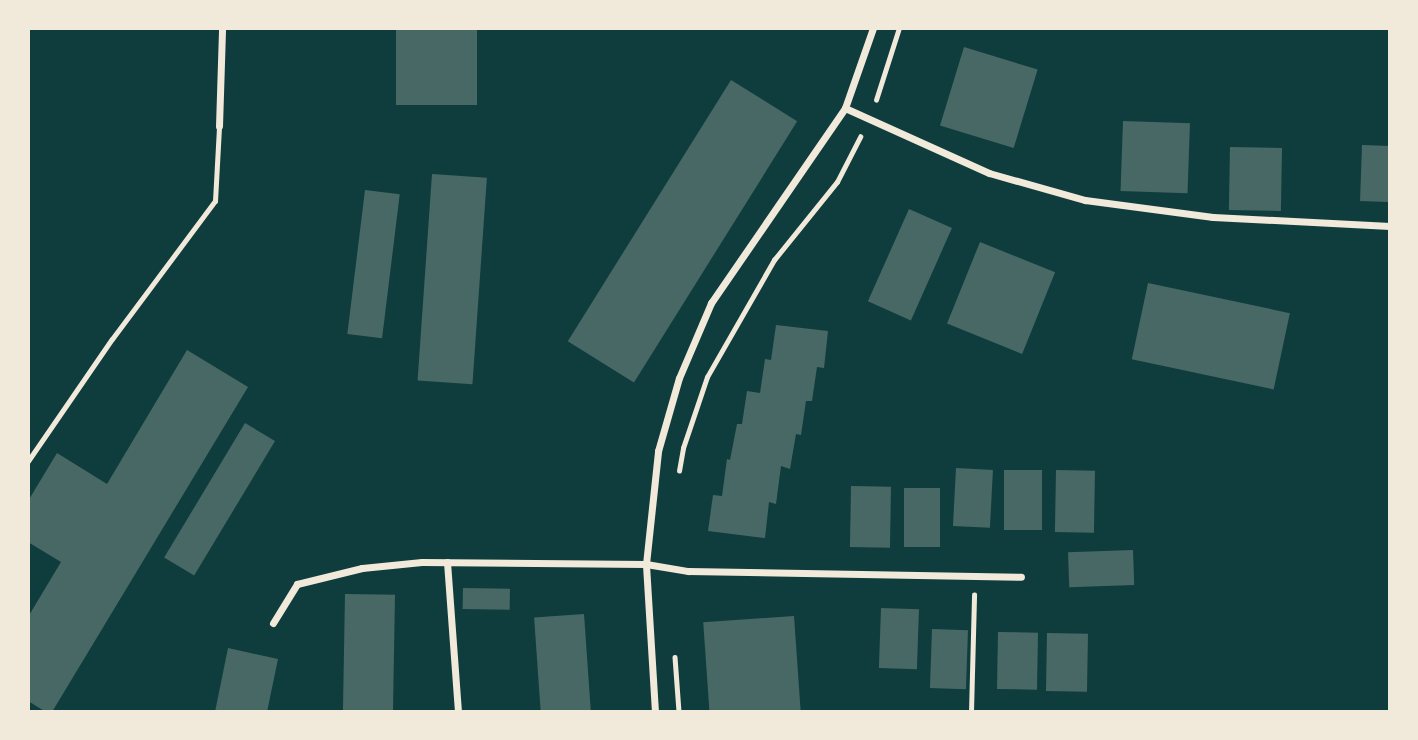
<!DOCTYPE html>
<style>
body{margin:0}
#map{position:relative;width:1418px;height:740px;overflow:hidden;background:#0f3d3e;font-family:"PT Serif",serif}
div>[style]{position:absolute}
.building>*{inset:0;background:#486865;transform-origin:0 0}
.path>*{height:4.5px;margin:-2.25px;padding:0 2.25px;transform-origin:2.25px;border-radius:2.25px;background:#f1e9da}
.service>*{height:5px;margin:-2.5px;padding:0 2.5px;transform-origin:2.5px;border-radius:2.5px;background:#f1e9da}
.minor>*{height:7px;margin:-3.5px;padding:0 3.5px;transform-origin:3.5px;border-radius:3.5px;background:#f1e9da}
span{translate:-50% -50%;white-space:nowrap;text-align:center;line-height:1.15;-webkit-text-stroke:5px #f1e9da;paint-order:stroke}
.frame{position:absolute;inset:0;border:30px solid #f1e9da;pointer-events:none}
</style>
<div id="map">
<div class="building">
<i style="left:396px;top:28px;width:81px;height:77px"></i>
<i style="left:964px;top:47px;width:77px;height:82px;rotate:17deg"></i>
<i style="left:731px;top:80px;width:78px;height:308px;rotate:32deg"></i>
<i style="left:1123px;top:121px;width:67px;height:70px;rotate:2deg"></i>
<i style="left:1362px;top:145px;width:28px;height:56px;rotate:2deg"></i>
<i style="left:1230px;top:147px;width:52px;height:63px;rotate:1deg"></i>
<i style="left:432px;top:174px;width:55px;height:207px;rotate:4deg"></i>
<i style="left:365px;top:190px;width:35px;height:145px;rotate:7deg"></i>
<i style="left:909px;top:209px;width:47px;height:101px;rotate:24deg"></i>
<i style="left:980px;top:242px;width:81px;height:88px;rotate:22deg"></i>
<i style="left:1148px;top:283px;width:145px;height:78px;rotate:12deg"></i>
<i style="clip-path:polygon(776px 325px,828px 331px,824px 368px,817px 367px,812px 401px,806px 401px,801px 435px,796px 434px,790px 469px,781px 466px,776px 504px,769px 502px,765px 538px,708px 531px,713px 495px,722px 496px,727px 459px,730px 460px,737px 424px,742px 424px,747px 391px,760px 393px,765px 359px,771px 360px)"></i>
<i style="clip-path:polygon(187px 350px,248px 387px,52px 712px,46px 712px,28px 701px,28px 617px,61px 562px,28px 542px,28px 501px,57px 453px,107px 484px)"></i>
<i style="left:245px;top:423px;width:35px;height:157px;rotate:31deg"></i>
<i style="left:956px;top:468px;width:37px;height:58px;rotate:3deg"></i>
<i style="left:1004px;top:470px;width:38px;height:60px"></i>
<i style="left:1056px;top:470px;width:39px;height:62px;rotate:1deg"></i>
<i style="left:851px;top:486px;width:40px;height:61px;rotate:1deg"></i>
<i style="left:904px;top:488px;width:36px;height:59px"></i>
<i style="left:1133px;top:550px;width:35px;height:65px;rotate:88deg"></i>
<i style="left:463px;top:588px;width:47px;height:21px;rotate:1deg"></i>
<i style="left:345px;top:594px;width:50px;height:118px;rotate:1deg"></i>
<i style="left:881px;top:608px;width:38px;height:60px;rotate:2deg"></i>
<i style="left:584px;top:614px;width:98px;height:50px;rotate:86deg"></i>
<i style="left:794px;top:616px;width:96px;height:91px;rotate:86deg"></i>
<i style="left:932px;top:629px;width:36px;height:59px;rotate:2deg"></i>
<i style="left:998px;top:632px;width:40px;height:57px;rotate:1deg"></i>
<i style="left:1047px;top:633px;width:41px;height:58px;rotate:1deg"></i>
<i style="clip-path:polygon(228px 648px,278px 659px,267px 712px,215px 712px)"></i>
</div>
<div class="path">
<i style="left:876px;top:100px;width:76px;rotate:-72.3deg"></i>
<i style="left:679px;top:471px;width:23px;rotate:-80deg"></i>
<i style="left:683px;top:448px;width:75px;rotate:-71.3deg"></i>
<i style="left:707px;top:377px;width:135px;rotate:-60.2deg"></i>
<i style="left:774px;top:260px;width:100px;rotate:-51.1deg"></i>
<i style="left:837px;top:182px;width:51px;rotate:-62.9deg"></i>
<i style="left:675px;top:657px;width:55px;rotate:85.8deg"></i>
<i style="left:971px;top:712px;width:117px;rotate:-88.5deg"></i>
</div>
<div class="service">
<i style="left:28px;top:461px;width:148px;rotate:-55.5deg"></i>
<i style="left:112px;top:339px;width:172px;rotate:-53.3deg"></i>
<i style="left:215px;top:201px;width:75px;rotate:-86.9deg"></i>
</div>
<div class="minor">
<i style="left:845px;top:108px;width:158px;rotate:24.3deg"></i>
<i style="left:989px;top:173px;width:100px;rotate:15.7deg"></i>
<i style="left:1085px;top:200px;width:129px;rotate:7.6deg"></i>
<i style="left:1213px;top:217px;width:177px;rotate:2.9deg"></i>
<i style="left:219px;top:126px;width:98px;rotate:-88.2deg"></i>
<i style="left:447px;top:562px;width:150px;rotate:85.8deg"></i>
<i style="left:273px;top:623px;width:46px;rotate:-58.4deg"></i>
<i style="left:297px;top:584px;width:67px;rotate:-13.8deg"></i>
<i style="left:362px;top:568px;width:60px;rotate:-5.7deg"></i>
<i style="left:422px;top:562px;width:224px;rotate:0.5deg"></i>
<i style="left:646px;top:564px;width:43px;rotate:9.5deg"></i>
<i style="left:688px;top:571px;width:333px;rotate:1deg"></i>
<i style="left:655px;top:712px;width:148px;rotate:-93.5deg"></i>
<i style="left:646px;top:564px;width:114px;rotate:-83.9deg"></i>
<i style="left:658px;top:451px;width:76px;rotate:-74deg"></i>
<i style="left:679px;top:378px;width:82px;rotate:-66.9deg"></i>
<i style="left:711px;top:303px;width:237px;rotate:-55.5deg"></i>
<i style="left:845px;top:108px;width:85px;rotate:-70.7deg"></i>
</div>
<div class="frame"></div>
</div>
